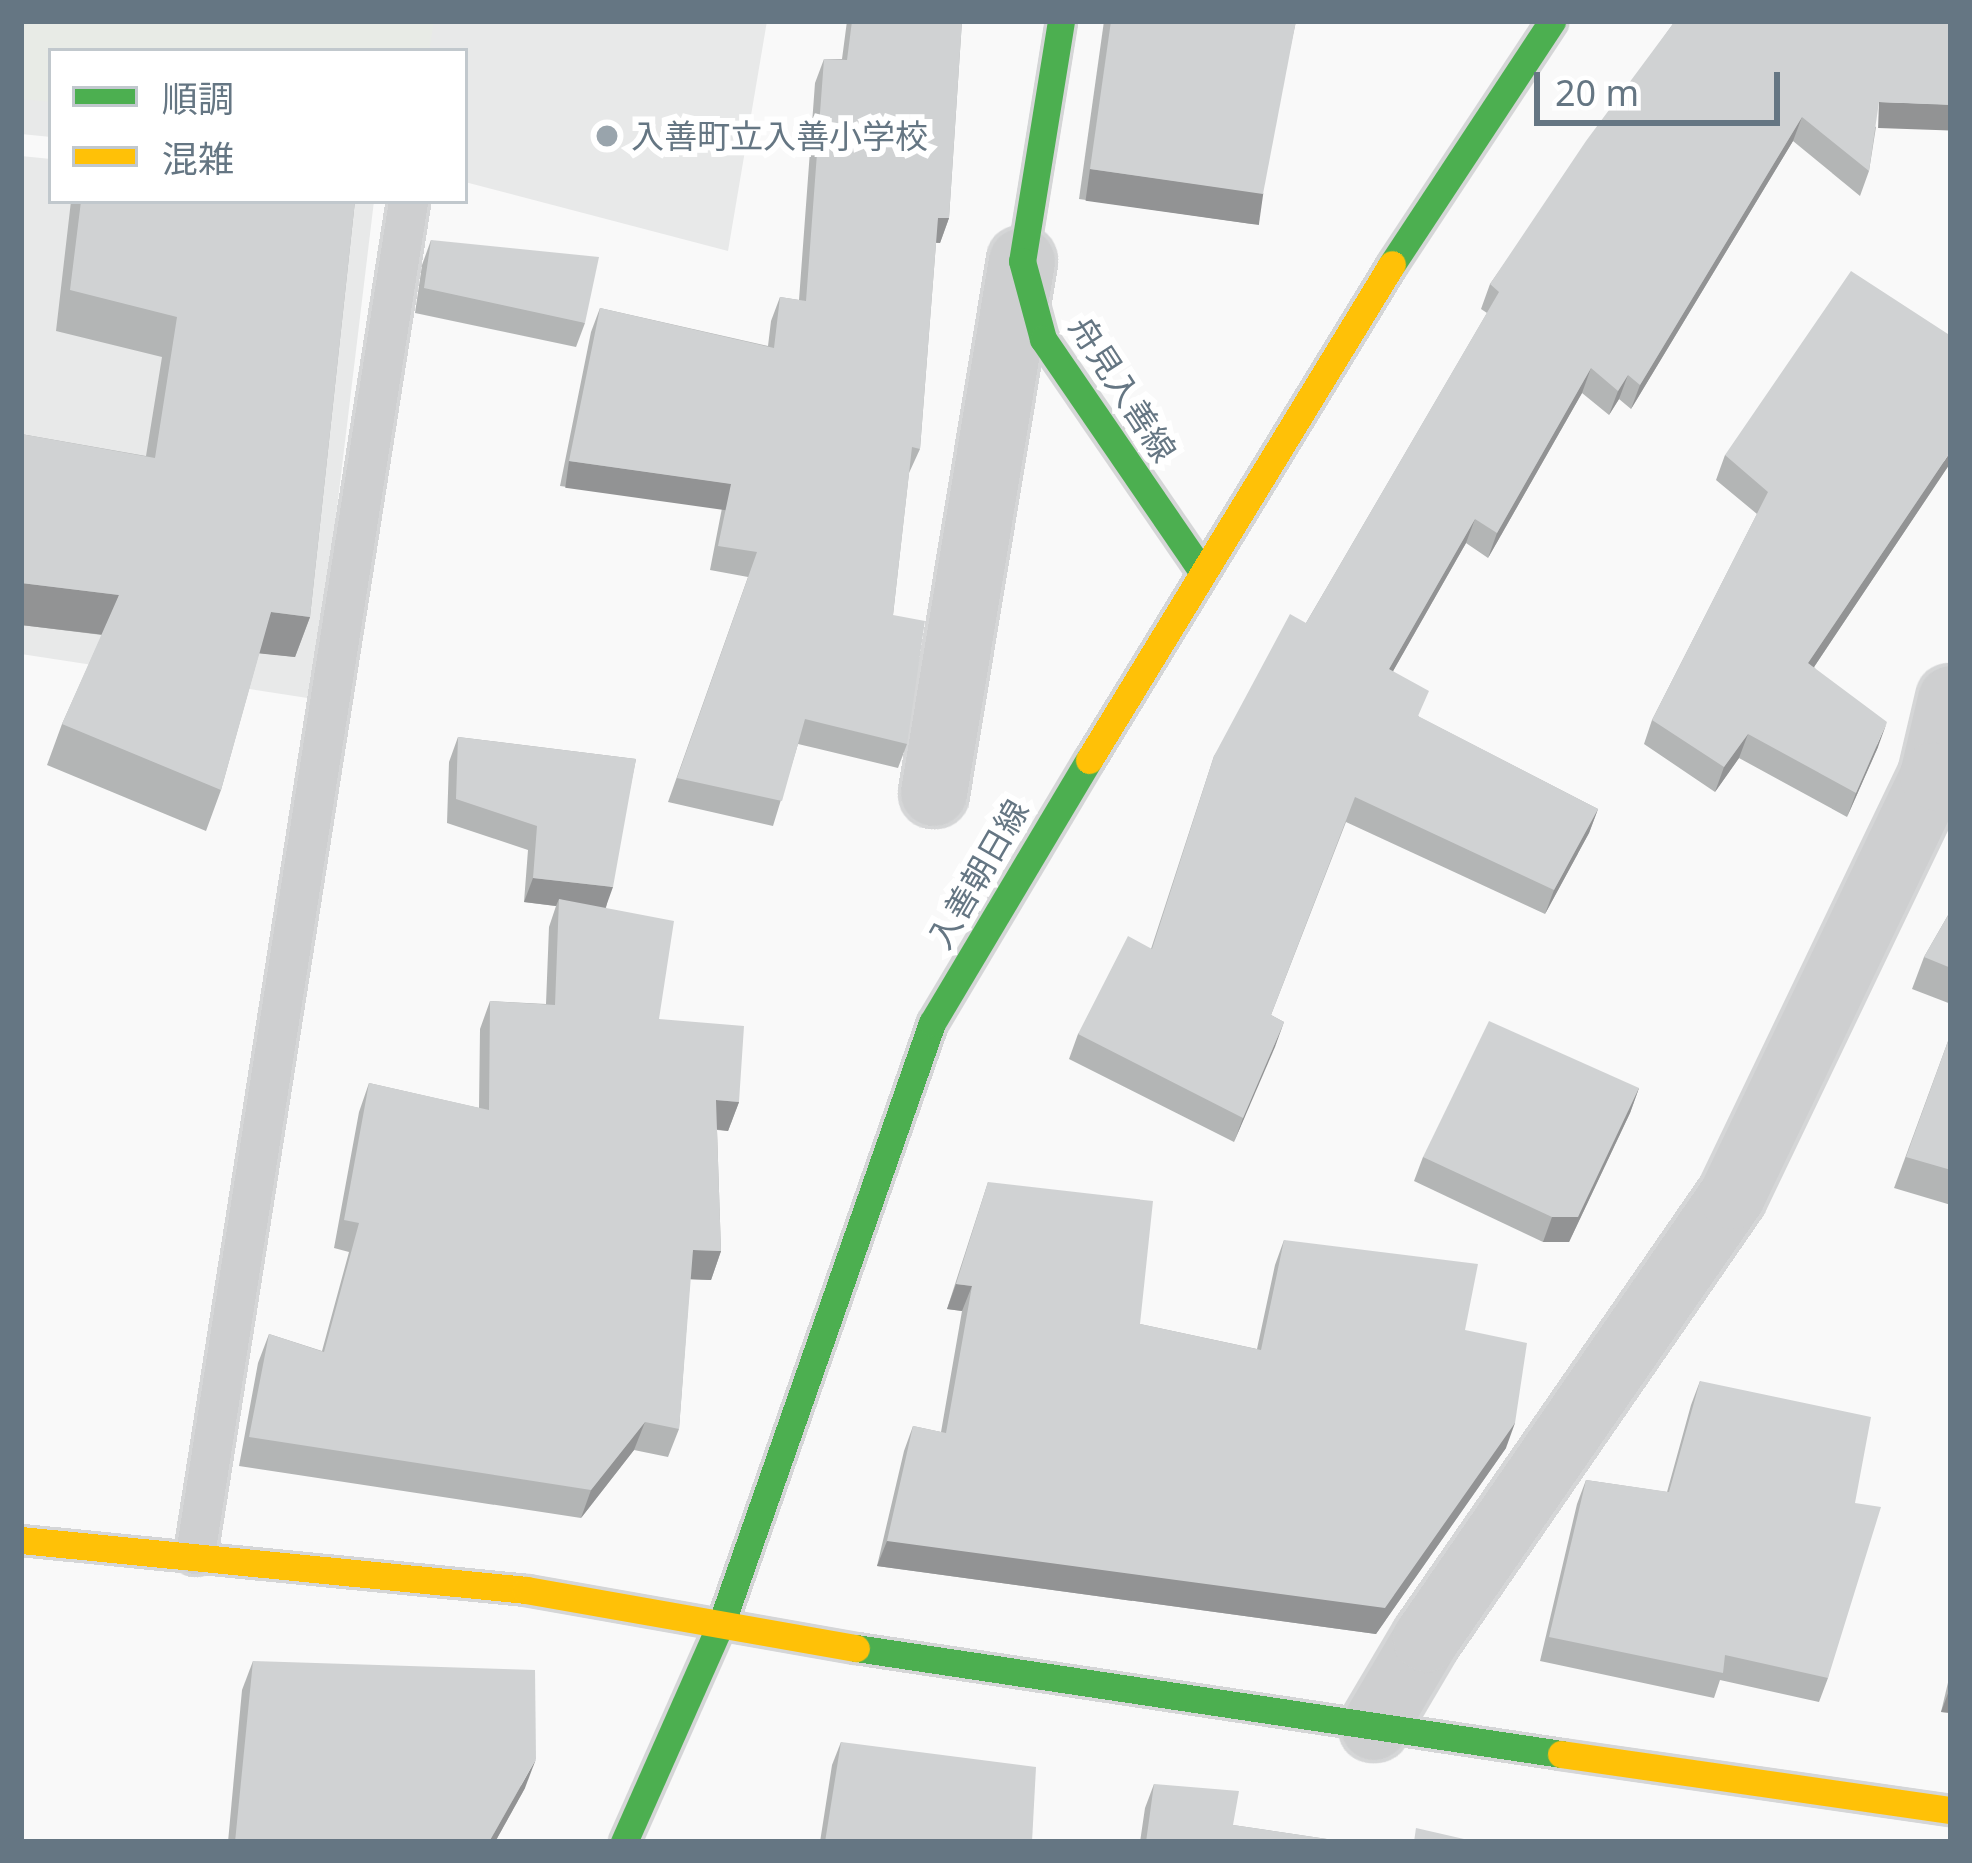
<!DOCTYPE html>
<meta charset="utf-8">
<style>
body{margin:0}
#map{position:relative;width:1972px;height:1863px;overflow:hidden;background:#f9f9f9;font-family:"Noto Sans","Noto Sans JP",sans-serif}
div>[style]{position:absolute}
.built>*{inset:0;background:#e8e9e9}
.green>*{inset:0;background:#e8ebe6}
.roads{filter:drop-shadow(3px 0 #d5d6d7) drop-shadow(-3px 0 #d5d6d7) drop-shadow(0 3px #d5d6d7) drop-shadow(0 -3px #d5d6d7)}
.lane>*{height:39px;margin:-19.5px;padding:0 19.5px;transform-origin:19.5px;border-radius:19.5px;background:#cecfd0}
.street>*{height:66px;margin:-33px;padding:0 33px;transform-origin:33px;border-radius:33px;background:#cecfd0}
.fast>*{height:27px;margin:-13.5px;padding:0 13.5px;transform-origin:13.5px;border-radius:13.5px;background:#4caf50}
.slow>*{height:27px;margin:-13.5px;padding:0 13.5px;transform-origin:13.5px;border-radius:13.5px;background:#ffc107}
.wall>*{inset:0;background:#b3b5b5}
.shaded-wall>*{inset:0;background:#929394;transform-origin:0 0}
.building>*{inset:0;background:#d0d2d3}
.dots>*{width:33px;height:33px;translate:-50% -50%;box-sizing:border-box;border:6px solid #fff;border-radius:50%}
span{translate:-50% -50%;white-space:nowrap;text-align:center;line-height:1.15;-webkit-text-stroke:12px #fff;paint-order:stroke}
.poi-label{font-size:33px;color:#657683}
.left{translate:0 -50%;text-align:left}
.street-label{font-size:33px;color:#657683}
.frame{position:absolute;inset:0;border:24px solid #657683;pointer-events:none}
.legend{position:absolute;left:48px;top:48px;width:420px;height:156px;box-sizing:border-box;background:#fff;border:3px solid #c1c8cd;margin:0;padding:15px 21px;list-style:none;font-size:36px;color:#657683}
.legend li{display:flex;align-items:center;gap:24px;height:60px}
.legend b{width:60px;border:3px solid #c1c8cd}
.scale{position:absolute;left:1534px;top:72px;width:246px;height:54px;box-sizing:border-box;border:6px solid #657683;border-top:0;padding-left:15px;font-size:36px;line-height:42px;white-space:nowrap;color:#657683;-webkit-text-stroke:9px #fff;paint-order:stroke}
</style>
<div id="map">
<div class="built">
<i style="clip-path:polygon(21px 21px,767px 21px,728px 251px,465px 182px,465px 51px,51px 51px,51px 137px,21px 134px)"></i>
<i style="clip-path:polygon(21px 156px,51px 159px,51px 201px,374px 201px,314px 699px,21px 654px)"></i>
</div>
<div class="green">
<i style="clip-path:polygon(21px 21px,434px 21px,429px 51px,51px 51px,51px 102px,21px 99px)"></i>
</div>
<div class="roads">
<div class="lane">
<i style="left:195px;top:1554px;width:1370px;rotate:-81.05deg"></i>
</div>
<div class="street">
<i style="left:1933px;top:776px;width:79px;rotate:-76.8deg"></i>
<i style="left:934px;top:793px;width:539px;rotate:-80.61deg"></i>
<i style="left:1374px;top:1727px;width:102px;rotate:-59.4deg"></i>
<i style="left:1426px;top:1639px;width:538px;rotate:-55.37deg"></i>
<i style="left:1732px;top:1196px;width:466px;rotate:-64.4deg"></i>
<i style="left:1933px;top:776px;width:19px;rotate:16deg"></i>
</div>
<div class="fast">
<i style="left:1061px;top:21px;width:243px;rotate:99.2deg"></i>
<i style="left:1022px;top:261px;width:81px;rotate:74.9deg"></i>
<i style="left:1043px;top:339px;width:278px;rotate:55.6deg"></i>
<i style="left:1392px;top:264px;width:291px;rotate:-56.6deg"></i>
<i style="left:856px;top:1648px;width:713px;rotate:8.55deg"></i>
<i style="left:624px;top:1842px;width:244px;rotate:-66.1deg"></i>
<i style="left:723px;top:1619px;width:632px;rotate:-70.68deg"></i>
<i style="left:932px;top:1023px;width:306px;rotate:-59.2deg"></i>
</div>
<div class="slow">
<i style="left:1089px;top:760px;width:581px;rotate:-58.58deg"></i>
<i style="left:21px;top:1540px;width:507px;rotate:5.65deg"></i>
<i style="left:526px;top:1590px;width:335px;rotate:10deg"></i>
<i style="left:1561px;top:1754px;width:394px;rotate:8.2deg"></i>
</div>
</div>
<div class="wall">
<i style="clip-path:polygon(847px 21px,962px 21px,949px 218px,940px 243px,936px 243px,920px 449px,909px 473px,893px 615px,907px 744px,898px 768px,798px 744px,773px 826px,668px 802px,748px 577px,710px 570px,722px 508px,560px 486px,591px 332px,600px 308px,768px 346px,771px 321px,780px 297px,799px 300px,815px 83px,824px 59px,842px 59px)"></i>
<i style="clip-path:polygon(1104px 21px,1296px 21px,1252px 224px,1079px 199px)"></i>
<i style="clip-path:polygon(1675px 21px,1876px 127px,1869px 171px,1860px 196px,1793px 141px,1631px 409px,1619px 399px,1609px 415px,1582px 393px,1488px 558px,1466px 543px,1393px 671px,1419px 717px,1598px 809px,1589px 833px,1545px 914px,1346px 822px,1271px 1015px,1284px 1022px,1234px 1142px,1069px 1059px,1078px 1034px,1151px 949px,1214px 756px,1306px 623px,1487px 313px,1481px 309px,1490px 284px)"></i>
<i style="clip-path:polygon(71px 201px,355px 201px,310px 617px,295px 657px,259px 653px,221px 790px,206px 831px,47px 765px,62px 724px,102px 635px,21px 625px,21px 434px,146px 456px,162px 357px,56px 331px)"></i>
<i style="clip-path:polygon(431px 240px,585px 323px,576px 347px,415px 313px,422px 265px)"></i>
<i style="clip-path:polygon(1725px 455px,1951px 462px,1814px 667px,1878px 747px,1847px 817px,1739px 758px,1715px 792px,1644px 744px,1652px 720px,1757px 514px,1716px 480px)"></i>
<i style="clip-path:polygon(458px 737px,636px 759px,606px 908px,659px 1019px,739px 1102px,728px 1131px,717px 1130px,721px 1251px,711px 1280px,690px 1279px,679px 1429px,668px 1457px,634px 1450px,581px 1518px,239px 1466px,258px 1363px,269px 1334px,322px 1351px,349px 1252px,334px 1248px,359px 1112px,369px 1083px,479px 1108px,480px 1029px,490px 1001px,546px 1004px,549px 927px,556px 906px,524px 902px,528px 850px,447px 823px,449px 762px)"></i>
<i style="clip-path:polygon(1951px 910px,1951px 1004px,1912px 989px,1924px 957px)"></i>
<i style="clip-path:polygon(1951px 1033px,1951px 1205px,1894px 1188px)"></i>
<i style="clip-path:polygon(1639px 1088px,1630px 1113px,1569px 1242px,1543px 1242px,1414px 1181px,1423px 1157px)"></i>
<i style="clip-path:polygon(988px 1182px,1140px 1324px,1257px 1349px,1275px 1265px,1284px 1240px,1465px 1330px,1506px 1448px,1376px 1634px,877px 1566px,904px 1451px,913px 1426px,941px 1432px,962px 1311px,947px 1309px)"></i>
<i style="clip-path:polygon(1700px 1381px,1855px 1503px,1828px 1678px,1819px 1702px,1720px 1680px,1714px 1698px,1540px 1661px,1577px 1504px,1586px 1480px,1667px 1492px,1691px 1405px)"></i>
<i style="clip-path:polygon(253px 1661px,525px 1788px,495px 1842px,228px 1842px,242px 1690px)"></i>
<i style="clip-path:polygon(1951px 1670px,1951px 1713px,1941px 1712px)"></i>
<i style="clip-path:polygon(841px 1742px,1032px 1842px,820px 1842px,832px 1765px)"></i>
<i style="clip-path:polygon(1154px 1784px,1233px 1825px,1347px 1842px,1140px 1842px,1145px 1808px)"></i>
</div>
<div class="shaded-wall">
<i style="left:1879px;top:102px;width:72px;height:26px;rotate:2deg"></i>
<i style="clip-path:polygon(1802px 117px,1793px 141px,1631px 409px,1640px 385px)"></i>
<i style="left:1090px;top:169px;width:175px;height:32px;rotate:8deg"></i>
<i style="clip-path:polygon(938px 218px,949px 218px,940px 243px,929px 242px)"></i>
<i style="clip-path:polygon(1591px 368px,1582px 393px,1488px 558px,1497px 533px)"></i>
<i style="clip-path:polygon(1628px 375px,1619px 399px,1609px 415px,1618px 391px)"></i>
<i style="clip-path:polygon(1951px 451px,1951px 462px,1800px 688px,1808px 663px)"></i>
<i style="left:569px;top:461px;width:164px;height:27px;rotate:8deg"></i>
<i style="clip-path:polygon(1475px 519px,1466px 543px,1380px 694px,1389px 669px)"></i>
<i style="clip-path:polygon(21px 583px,119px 595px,105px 635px,21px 625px)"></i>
<i style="clip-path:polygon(271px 612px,310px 617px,295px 657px,256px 653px)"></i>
<i style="clip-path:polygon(1887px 722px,1878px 747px,1847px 817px,1856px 793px)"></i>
<i style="clip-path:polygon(1748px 734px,1739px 758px,1715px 792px,1724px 767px)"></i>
<i style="clip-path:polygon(1598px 809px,1589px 833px,1545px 914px,1554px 890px)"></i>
<i style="clip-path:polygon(533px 878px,613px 887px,604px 912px,559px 899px,556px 906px,524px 902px)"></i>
<i style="clip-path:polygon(1284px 1022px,1275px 1047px,1234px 1142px,1243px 1118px)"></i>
<i style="clip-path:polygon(1639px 1088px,1630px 1113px,1569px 1242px,1543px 1242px,1552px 1217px)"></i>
<i style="clip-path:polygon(716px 1100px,739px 1102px,728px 1131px,706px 1128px)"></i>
<i style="clip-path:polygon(693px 1250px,721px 1251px,711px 1280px,682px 1279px)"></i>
<i style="clip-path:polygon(956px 1284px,972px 1286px,962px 1311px,947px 1309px)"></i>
<i style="clip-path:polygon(645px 1422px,634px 1450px,581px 1518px,591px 1490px)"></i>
<i style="clip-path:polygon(1515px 1423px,1506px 1448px,1376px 1634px,877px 1566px,887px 1541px)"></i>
<i style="clip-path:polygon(1950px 1688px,1951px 1713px,1941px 1712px)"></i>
<i style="clip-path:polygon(536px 1759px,525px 1788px,495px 1842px,489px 1842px)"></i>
</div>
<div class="building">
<i style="clip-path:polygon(852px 21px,962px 21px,949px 218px,938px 218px,920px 449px,912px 447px,893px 615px,925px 621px,907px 744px,805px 719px,782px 801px,677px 778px,757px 552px,718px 546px,731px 484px,569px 461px,600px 308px,774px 348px,780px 297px,806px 301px,824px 59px,847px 60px)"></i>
<i style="clip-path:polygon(1111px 21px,1296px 21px,1263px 194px,1090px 169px)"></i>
<i style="clip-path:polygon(1675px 21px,1951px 21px,1951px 105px,1879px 102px,1869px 171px,1802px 117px,1640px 385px,1628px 375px,1618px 391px,1591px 368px,1497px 533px,1475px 519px,1389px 669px,1429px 691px,1418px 716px,1598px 809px,1554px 890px,1355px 797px,1271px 1015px,1284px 1022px,1243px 1118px,1078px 1034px,1128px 936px,1152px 949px,1214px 756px,1290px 614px,1306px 623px,1499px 292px,1490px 284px,1586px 141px)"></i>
<i style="clip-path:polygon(81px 201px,355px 201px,310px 617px,271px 612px,221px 790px,62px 724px,119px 595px,21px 583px,21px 434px,155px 458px,177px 317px,70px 290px)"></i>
<i style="clip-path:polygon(431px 240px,599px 257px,585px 323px,424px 288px)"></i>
<i style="clip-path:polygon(1851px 271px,1951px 336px,1951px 451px,1808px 663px,1887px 722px,1856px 793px,1748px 734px,1724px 767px,1652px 720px,1768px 492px,1725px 455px)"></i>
<i style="clip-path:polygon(458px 737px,636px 759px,613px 887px,533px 878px,537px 826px,456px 799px)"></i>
<i style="clip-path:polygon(559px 899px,674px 921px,659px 1019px,744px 1026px,739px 1102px,716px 1100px,721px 1251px,693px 1250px,679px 1429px,645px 1422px,591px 1490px,249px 1437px,269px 1334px,324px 1352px,359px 1223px,344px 1220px,369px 1083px,489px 1110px,490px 1001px,555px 1005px)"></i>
<i style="clip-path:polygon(1951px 910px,1951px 968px,1924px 957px)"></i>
<i style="clip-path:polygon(1489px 1021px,1639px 1088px,1578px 1217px,1552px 1217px,1423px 1157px)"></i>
<i style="clip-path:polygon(1951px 1033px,1951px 1170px,1906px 1157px)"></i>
<i style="clip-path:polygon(988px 1182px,1153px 1201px,1140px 1324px,1261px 1350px,1284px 1240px,1478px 1264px,1465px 1330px,1527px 1343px,1515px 1423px,1385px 1608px,887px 1541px,913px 1426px,946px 1433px,972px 1286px,956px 1284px)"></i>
<i style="clip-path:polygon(1700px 1381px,1871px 1417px,1855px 1503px,1881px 1507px,1828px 1678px,1725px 1655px,1723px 1673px,1549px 1637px,1586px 1480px,1669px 1492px)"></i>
<i style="clip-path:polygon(253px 1661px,535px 1670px,536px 1759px,489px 1842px,235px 1842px)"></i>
<i style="clip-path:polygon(841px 1742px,1036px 1767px,1032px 1842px,825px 1842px)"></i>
<i style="clip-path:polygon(1154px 1784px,1239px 1791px,1233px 1825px,1347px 1842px,1146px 1842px)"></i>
<i style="clip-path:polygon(1416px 1828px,1477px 1842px,1414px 1842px)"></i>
</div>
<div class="dots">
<i style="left:607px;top:136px;background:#99a4ac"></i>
</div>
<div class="poi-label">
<span class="left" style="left:631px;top:136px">入善町立入善小学校</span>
</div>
<div class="street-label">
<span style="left:1123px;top:389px;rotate:57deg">舟見入善線</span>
<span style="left:978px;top:874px;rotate:-60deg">入善朝日線</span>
</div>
<div class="frame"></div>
<ul class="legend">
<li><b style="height:15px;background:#4caf50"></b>順調</li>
<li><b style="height:15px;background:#ffc107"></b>混雑</li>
</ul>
<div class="scale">20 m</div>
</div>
